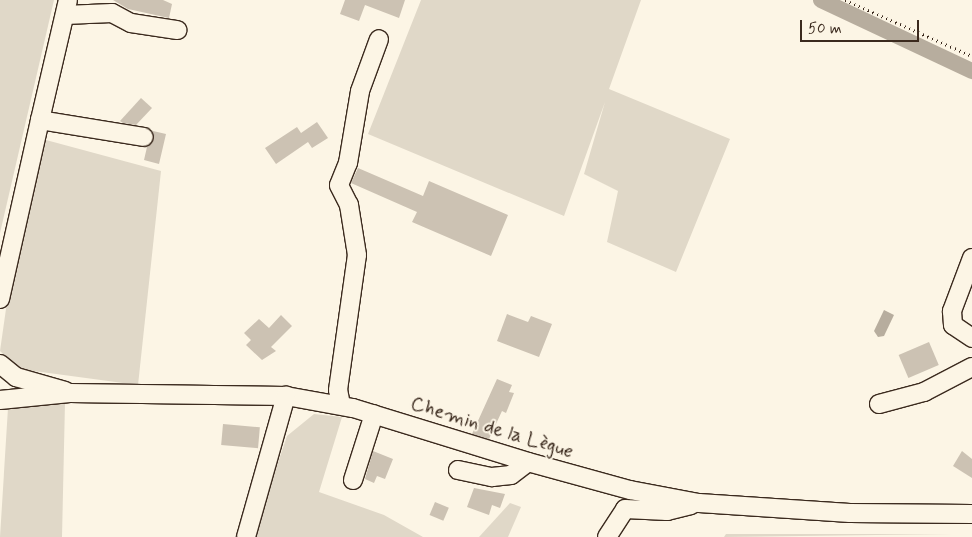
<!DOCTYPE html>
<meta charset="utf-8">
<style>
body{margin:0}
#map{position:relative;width:972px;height:537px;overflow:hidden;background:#fcf5e5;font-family:Mynerve,sans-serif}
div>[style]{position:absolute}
.green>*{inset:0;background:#e0d8c8}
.water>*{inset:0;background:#b7ad9e}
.canal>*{height:16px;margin:-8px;padding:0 8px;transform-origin:8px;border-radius:8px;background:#b7ad9e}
.building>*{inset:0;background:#ccc2b3;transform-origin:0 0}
.path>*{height:3px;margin-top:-1.5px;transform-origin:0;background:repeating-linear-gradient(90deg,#3b2a1e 0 1px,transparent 0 5px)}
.roads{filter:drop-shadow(1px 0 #3b2a1e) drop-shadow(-1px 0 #3b2a1e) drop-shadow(0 1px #3b2a1e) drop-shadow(0 -1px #3b2a1e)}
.minor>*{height:18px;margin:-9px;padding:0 9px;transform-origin:9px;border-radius:9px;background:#fcf5e5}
span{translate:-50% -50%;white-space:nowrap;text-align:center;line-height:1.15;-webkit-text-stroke:4px #fcf5e5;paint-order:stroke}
.street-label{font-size:20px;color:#3b2a1e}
.scale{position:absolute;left:800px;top:20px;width:119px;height:22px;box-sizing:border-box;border:2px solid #3b2a1e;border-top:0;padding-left:6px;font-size:15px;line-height:18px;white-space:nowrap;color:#3b2a1e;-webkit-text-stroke:4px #fcf5e5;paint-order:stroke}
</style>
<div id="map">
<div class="green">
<i style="clip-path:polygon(0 0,54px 0,0 233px)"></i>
<i style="clip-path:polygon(421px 0,641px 0,609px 89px,730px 139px,676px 272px,607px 242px,618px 191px,584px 174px,605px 102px,564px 216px,368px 134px)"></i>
<i style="clip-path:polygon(46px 140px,161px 171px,138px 385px,19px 369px,0 351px,10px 281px)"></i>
<i style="clip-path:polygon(65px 402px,62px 537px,0 537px,8px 408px)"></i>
<i style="clip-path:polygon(314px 414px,342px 417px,319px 492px,384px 515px,423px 537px,253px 537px,287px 436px)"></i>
<i style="clip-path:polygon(510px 503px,521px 507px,508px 537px,479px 537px)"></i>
<i style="clip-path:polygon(726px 534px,953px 534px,724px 537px)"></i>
</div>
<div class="water">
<i style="clip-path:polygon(884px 310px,894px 315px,884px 336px,878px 337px,874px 331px)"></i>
</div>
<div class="canal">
<i style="left:821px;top:0;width:167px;rotate:25.2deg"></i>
</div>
<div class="building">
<i style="clip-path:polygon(113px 0,163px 0,172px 4px,169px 18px,128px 9px)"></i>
<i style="clip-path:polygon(345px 0,405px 0,399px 18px,365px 5px,359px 21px,340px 14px)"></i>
<i style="clip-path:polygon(141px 98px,152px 108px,136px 125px,123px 123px,120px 121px)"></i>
<i style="clip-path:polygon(317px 122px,328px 138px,312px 148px,308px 142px,276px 164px,265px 148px,297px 127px,301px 133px)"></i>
<i style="clip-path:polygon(153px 131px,166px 134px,159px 164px,144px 160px,147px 147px,154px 139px)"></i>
<i style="clip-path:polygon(358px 168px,423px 196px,429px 181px,508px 215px,491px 256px,412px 222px,417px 212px,351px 183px)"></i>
<i style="clip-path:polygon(507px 314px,528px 322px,531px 316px,552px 324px,539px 357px,497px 341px)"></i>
<i style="clip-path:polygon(281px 315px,292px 326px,271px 347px,276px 351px,262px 360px,246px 345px,251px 340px,244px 333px,259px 319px,269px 328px)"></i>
<i style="left:929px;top:342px;width:25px;height:33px;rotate:67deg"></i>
<i style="clip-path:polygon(497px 379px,512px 385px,509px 392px,514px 393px,506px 413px,502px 411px,489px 439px,472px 434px)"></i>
<i style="left:223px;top:424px;width:37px;height:21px;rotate:5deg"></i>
<i style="clip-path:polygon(373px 451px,393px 459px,385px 479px,377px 476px,374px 483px,365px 479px)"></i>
<i style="clip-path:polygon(962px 451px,972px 459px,972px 478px,953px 466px)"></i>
<i style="clip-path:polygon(474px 488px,505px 494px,500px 508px,492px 505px,489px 515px,467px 507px)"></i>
<i style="left:435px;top:502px;width:15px;height:14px;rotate:23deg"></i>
</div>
<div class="path">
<i style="left:845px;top:0;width:139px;rotate:23.8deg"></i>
</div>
<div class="roads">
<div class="minor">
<i style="left:65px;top:15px;width:47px;rotate:-2.4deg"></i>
<i style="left:112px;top:13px;width:21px;rotate:28deg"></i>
<i style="left:131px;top:23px;width:47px;rotate:8.7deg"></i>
<i style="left:40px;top:120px;width:123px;rotate:-76.9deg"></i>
<i style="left:972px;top:258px;width:57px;rotate:110.7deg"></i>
<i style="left:952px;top:311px;width:14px;rotate:86deg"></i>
<i style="left:953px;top:325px;width:23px;rotate:34deg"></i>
<i style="left:0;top:299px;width:183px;rotate:-77.4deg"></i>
<i style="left:40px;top:120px;width:105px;rotate:9.3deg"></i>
<i style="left:0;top:364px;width:21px;rotate:39deg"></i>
<i style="left:16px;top:377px;width:51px;rotate:15.9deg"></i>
<i style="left:0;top:400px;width:70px;rotate:-5.7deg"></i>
<i style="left:70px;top:393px;width:216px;rotate:0.8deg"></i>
<i style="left:286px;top:396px;width:68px;rotate:10.2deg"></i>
<i style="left:353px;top:408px;width:183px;rotate:17.1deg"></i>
<i style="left:528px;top:462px;width:106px;rotate:15.4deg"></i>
<i style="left:630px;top:490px;width:70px;rotate:10.7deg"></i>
<i style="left:699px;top:503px;width:151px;rotate:3.8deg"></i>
<i style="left:850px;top:513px;width:122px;rotate:0.5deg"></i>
<i style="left:879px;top:404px;width:47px;rotate:-14.9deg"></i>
<i style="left:924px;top:392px;width:54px;rotate:-27.5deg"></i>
<i style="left:341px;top:405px;width:15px;rotate:-101deg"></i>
<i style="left:338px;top:390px;width:136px;rotate:-82deg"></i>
<i style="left:357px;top:255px;width:51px;rotate:-99.1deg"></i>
<i style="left:349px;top:205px;width:22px;rotate:-117deg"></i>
<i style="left:339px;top:185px;width:24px;rotate:-68deg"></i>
<i style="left:348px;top:163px;width:73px;rotate:-80.5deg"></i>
<i style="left:360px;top:91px;width:55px;rotate:-69.9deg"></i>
<i style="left:458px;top:470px;width:35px;rotate:12deg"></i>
<i style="left:492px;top:477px;width:19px;rotate:-6deg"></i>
<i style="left:511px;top:475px;width:21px;rotate:-37deg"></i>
<i style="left:353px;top:480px;width:69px;rotate:-72.3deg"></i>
<i style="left:246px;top:537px;width:147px;rotate:-74.2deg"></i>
<i style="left:607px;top:537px;width:33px;rotate:-57deg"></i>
<i style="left:625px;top:509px;width:42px;rotate:2.7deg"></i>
<i style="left:667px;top:511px;width:25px;rotate:-14deg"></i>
</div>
</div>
<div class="street-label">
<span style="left:492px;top:428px;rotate:17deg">Chemin de la Lègue</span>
</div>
<div class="scale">50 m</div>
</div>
